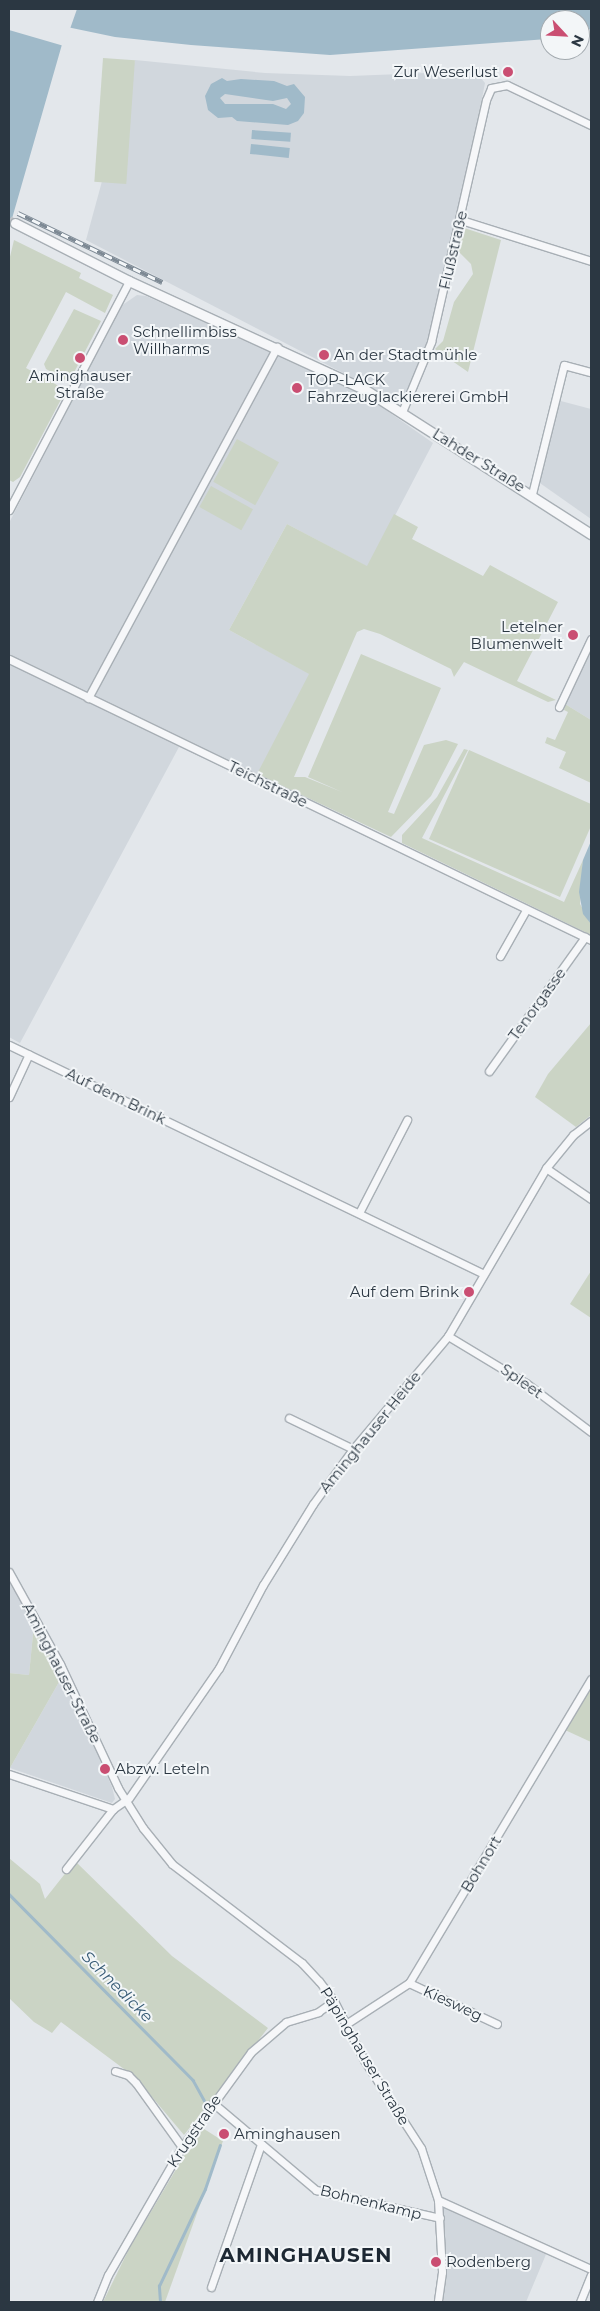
<!DOCTYPE html>
<meta charset="utf-8">
<style>
body{margin:0}
#map{position:relative;width:600px;height:2311px;overflow:hidden;background:#e3e7eb;font-family:Montserrat,sans-serif}
div>[style]{position:absolute}
.built>*{inset:0;background:#d1d7dd}
.green>*{inset:0;background:#cbd4c5;transform-origin:0 0}
.water>*{inset:0;background:#a0bac9;transform-origin:0 0}
.pier>*{inset:0;background:#e3e7eb}
.stream>*{height:2.5px;margin:-1.25px;padding:0 1.25px;transform-origin:1.25px;border-radius:1.25px;background:#a0bac9}
.tertiary-tunnel>*{height:9px;margin-top:-4.5px;transform-origin:0;background:repeating-linear-gradient(90deg,#bec4c9 0 9px,transparent 0 13.5px)}
.roads{filter:drop-shadow(1px 0 #a8afb5) drop-shadow(-1px 0 #a8afb5) drop-shadow(0 1px #a8afb5) drop-shadow(0 -1px #a8afb5)}
.minor>*{height:7px;margin:-3.5px;padding:0 3.5px;transform-origin:3.5px;border-radius:3.5px;background:#f6f7f9}
.tertiary>*{height:9px;margin:-4.5px;padding:0 4.5px;transform-origin:4.5px;border-radius:4.5px;background:#f6f7f9}
.rail>*{height:4.5px;margin-top:-2.25px;transform-origin:0;background:repeating-linear-gradient(90deg,#f3f6f8 0 8px,#7d8994 0 16px);box-sizing:border-box;border-block:1px solid #7d8994}
.dots>*{width:14px;height:14px;translate:-50% -50%;box-sizing:border-box;border:2px solid #f3f6f8;border-radius:50%}
span{translate:-50% -50%;white-space:nowrap;text-align:center;line-height:1.15;-webkit-text-stroke:4px #f3f6f8;paint-order:stroke}
.poi-label{font-size:15px;color:#2b3742}
.right{translate:-100% -50%;text-align:right}
.left{translate:0 -50%;text-align:left}
.street-label{font-size:15px;color:#2b3742}
.water-label{font-size:16px;color:#375b75;font-style:italic}
.district-label{font-size:20px;color:#1d2833;font-weight:700;letter-spacing:1px}
.frame{position:absolute;inset:0;border:10px solid #2b3742;pointer-events:none}
.north{position:absolute;left:540px;top:10px;width:50px;height:50px;box-sizing:border-box;background:#f3f6f8;border:1px solid #a3aaaf;border-radius:50%;rotate:115deg;font-size:14px;font-weight:700;line-height:20px;text-align:center;color:#2b3742}
.north::after{content:'';display:block;margin:auto;width:18px;height:22px;background:#ca4e72;clip-path:polygon(50% 0,100% 100%,50% 72%,0 100%)}
</style>
<div id="map">
<div class="built">
<i style="clip-path:polygon(135px 60px,265px 73px,350px 76px,427px 73px,480px 77px,485px 83px,459px 217px,432px 326px,405px 405px,86px 240px)"></i>
<i style="clip-path:polygon(137px 295px,146px 296px,356px 389px,433px 443px,368px 567px,287px 524px,229px 630px,310px 674px,254px 781px,179px 747px,20px 1043px,9px 1037px,9px 523px,121px 306px)"></i>
<i style="clip-path:polygon(557px 400px,591px 409px,591px 519px,537px 481px)"></i>
<i style="clip-path:polygon(591px 649px,591px 720px,565px 704px)"></i>
<i style="clip-path:polygon(9px 1581px,34px 1624px,29px 1675px,9px 1673px)"></i>
<i style="clip-path:polygon(63px 1675px,112px 1787px,115px 1799px,112px 1803px,10px 1768px)"></i>
<i style="clip-path:polygon(448px 2207px,547px 2252px,526px 2302px,443px 2302px,447px 2273px,443px 2209px)"></i>
</div>
<div class="green">
<i style="left:103px;top:58px;width:32px;height:124px;rotate:4deg"></i>
<i style="clip-path:polygon(461px 227px,501px 240px,468px 372px,435px 349px,443px 341px,454px 302px,473px 274px,471px 264px,458px 251px)"></i>
<i style="clip-path:polygon(14px 240px,81px 273px,79px 278px,113px 295px,105px 313px,66px 292px,26px 368px,66px 390px,20px 477px,13px 482px,9px 480px,9px 261px)"></i>
<i style="clip-path:polygon(74px 309px,101px 321px,69px 382px,46px 369px,44px 364px)"></i>
<i style="left:237px;top:439px;width:48px;height:49px;rotate:29deg"></i>
<i style="left:211px;top:486px;width:48px;height:24px;rotate:29deg"></i>
<i style="clip-path:polygon(394px 514px,418px 527px,412px 539px,483px 576px,490px 565px,558px 602px,517px 681px,556px 700px,548px 702px,464px 662px,454px 677px,451px 669px,380px 634px,364px 629px,357px 632px,294px 777px,305px 777px,342px 792px,308px 777px,361px 654px,441px 688px,388px 812px,394px 814px,424px 745px,446px 740px,458px 744px,431px 796px,391px 837px,257px 774px,309px 674px,229px 630px,287px 524px,367px 566px)"></i>
<i style="clip-path:polygon(565px 704px,591px 720px,591px 783px,559px 768px,566px 752px,545px 743px,547px 737px,555px 740px,568px 712px,564px 710px)"></i>
<i style="clip-path:polygon(464px 749px,468px 750px,422px 838px,564px 902px,583px 860px,580px 904px,591px 924px,591px 935px,402px 843px,402px 835px,437px 797px)"></i>
<i style="clip-path:polygon(469px 750px,591px 804px,591px 826px,560px 897px,429px 839px)"></i>
<i style="clip-path:polygon(591px 1023px,591px 1115px,576px 1127px,535px 1097px,548px 1074px)"></i>
<i style="clip-path:polygon(591px 1271px,591px 1318px,570px 1304px)"></i>
<i style="clip-path:polygon(34px 1624px,63px 1675px,10px 1768px,9px 1673px,29px 1675px)"></i>
<i style="clip-path:polygon(591px 1685px,591px 1742px,565px 1730px)"></i>
<i style="clip-path:polygon(9px 1858px,40px 1884px,45px 1899px,75px 1861px,172px 1956px,268px 2028px,184px 2135px,136px 2078px,61px 2022px,52px 2033px,34px 2022px,9px 1998px)"></i>
<i style="clip-path:polygon(201px 2127px,223px 2141px,165px 2302px,103px 2302px,129px 2249px)"></i>
</div>
<div class="water">
<i style="clip-path:polygon(9px 9px,591px 9px,591px 29px,580px 32px,580px 20px,550px 20px,550px 39px,547px 39px,330px 55px,191px 45px,115px 37px,67px 27px,9px 229px,9px 29px,13px 12px)"></i>
<i style="clip-path:polygon(evenodd,222px 78px,227px 81px,241px 79px,274px 81px,287px 86px,294px 84px,305px 97px,304px 113px,298px 121px,288px 125px,237px 121px,232px 117px,218px 118px,208px 110px,205px 96px,211px 84px,222px 78px,225px 94px,273px 101px,287px 98px,291px 104px,286px 109px,273px 104px,225px 104px,220px 98px,225px 94px)"></i>
<i style="left:252px;top:130px;width:39px;height:9px;rotate:4deg"></i>
<i style="left:251px;top:144px;width:39px;height:10px;rotate:6deg"></i>
<i style="clip-path:polygon(591px 841px,591px 924px,583px 914px,579px 892px,583px 860px)"></i>
</div>
<div class="pier">
<i style="clip-path:polygon(9px 9px,77px 9px,64px 46px,9px 30px)"></i>
</div>
<div class="stream">
<i style="left:9px;top:1894px;width:262px;rotate:45.3deg"></i>
<i style="left:193px;top:2080px;width:23px;rotate:61deg"></i>
<i style="left:160px;top:2302px;width:16px;rotate:-94deg"></i>
<i style="left:159px;top:2286px;width:107px;rotate:-64.6deg"></i>
<i style="left:205px;top:2189px;width:46px;rotate:-71.2deg"></i>
</div>
<div class="tertiary-tunnel">
<i style="left:9px;top:220px;width:7px;rotate:27deg"></i>
</div>
<div class="roads">
<div class="minor">
<i style="left:461px;top:220px;width:136px;rotate:17.5deg"></i>
<i style="left:402px;top:412px;width:76px;rotate:-67.5deg"></i>
<i style="left:431px;top:342px;width:248px;rotate:-77.2deg"></i>
<i style="left:486px;top:100px;width:13px;rotate:-67deg"></i>
<i style="left:491px;top:88px;width:16px;rotate:-11deg"></i>
<i style="left:507px;top:85px;width:93px;rotate:25.5deg"></i>
<i style="left:532px;top:494px;width:133px;rotate:-76.1deg"></i>
<i style="left:564px;top:365px;width:28px;rotate:15deg"></i>
<i style="left:9px;top:510px;width:259px;rotate:-62.3deg"></i>
<i style="left:9px;top:659px;width:646px;rotate:25.77deg"></i>
<i style="left:88px;top:698px;width:399px;rotate:-61.7deg"></i>
<i style="left:559px;top:707px;width:75px;rotate:-64.8deg"></i>
<i style="left:500px;top:956px;width:53px;rotate:-60.5deg"></i>
<i style="left:9px;top:1045px;width:527px;rotate:25.74deg"></i>
<i style="left:489px;top:1071px;width:165px;rotate:-54.4deg"></i>
<i style="left:9px;top:1097px;width:47px;rotate:-65.1deg"></i>
<i style="left:546px;top:1168px;width:55px;rotate:34.6deg"></i>
<i style="left:359px;top:1213px;width:105px;rotate:-62.7deg"></i>
<i style="left:448px;top:1336px;width:91px;rotate:31.1deg"></i>
<i style="left:526px;top:1383px;width:81px;rotate:37deg"></i>
<i style="left:289px;top:1418px;width:71px;rotate:25.8deg"></i>
<i style="left:9px;top:1572px;width:105px;rotate:61deg"></i>
<i style="left:60px;top:1664px;width:137px;rotate:64.9deg"></i>
<i style="left:118px;top:1788px;width:47px;rotate:58deg"></i>
<i style="left:143px;top:1828px;width:46px;rotate:51.1deg"></i>
<i style="left:172px;top:1864px;width:163px;rotate:37.3deg"></i>
<i style="left:302px;top:1963px;width:25px;rotate:47deg"></i>
<i style="left:319px;top:1981px;width:25px;rotate:53deg"></i>
<i style="left:334px;top:2001px;width:66px;rotate:63deg"></i>
<i style="left:364px;top:2060px;width:105px;rotate:57.1deg"></i>
<i style="left:421px;top:2148px;width:55px;rotate:71.9deg"></i>
<i style="left:438px;top:2200px;width:72px;rotate:86.8deg"></i>
<i style="left:442px;top:2272px;width:30px;rotate:98deg"></i>
<i style="left:9px;top:1774px;width:110px;rotate:18.6deg"></i>
<i style="left:113px;top:1809px;width:19px;rotate:-35deg"></i>
<i style="left:129px;top:1798px;width:158px;rotate:-55.3deg"></i>
<i style="left:219px;top:1668px;width:94px;rotate:-62.1deg"></i>
<i style="left:263px;top:1585px;width:95px;rotate:-58.3deg"></i>
<i style="left:313px;top:1504px;width:68px;rotate:-54deg"></i>
<i style="left:353px;top:1449px;width:148px;rotate:-49.9deg"></i>
<i style="left:448px;top:1336px;width:194px;rotate:-59.7deg"></i>
<i style="left:546px;top:1168px;width:43px;rotate:-50.7deg"></i>
<i style="left:573px;top:1135px;width:23px;rotate:-38deg"></i>
<i style="left:66px;top:1869px;width:76px;rotate:-51.9deg"></i>
<i style="left:409px;top:1983px;width:97px;rotate:25deg"></i>
<i style="left:346px;top:2024px;width:75px;rotate:-33.1deg"></i>
<i style="left:409px;top:1983px;width:354px;rotate:-59.1deg"></i>
<i style="left:115px;top:2071px;width:14px;rotate:17deg"></i>
<i style="left:128px;top:2075px;width:11px;rotate:45deg"></i>
<i style="left:136px;top:2083px;width:79px;rotate:54.3deg"></i>
<i style="left:213px;top:2103px;width:135px;rotate:40.2deg"></i>
<i style="left:316px;top:2190px;width:127px;rotate:12.7deg"></i>
<i style="left:438px;top:2200px;width:168px;rotate:24.3deg"></i>
<i style="left:211px;top:2287px;width:151px;rotate:-70.7deg"></i>
<i style="left:97px;top:2302px;width:29px;rotate:-68deg"></i>
<i style="left:108px;top:2275px;width:148px;rotate:-60deg"></i>
<i style="left:182px;top:2147px;width:117px;rotate:-54deg"></i>
<i style="left:251px;top:2052px;width:46px;rotate:-40.6deg"></i>
<i style="left:286px;top:2022px;width:34px;rotate:-17deg"></i>
<i style="left:318px;top:2012px;width:19px;rotate:-35deg"></i>
<i style="left:580px;top:2302px;width:29px;rotate:-68deg"></i>
</div>
<div class="tertiary">
<i style="left:15px;top:223px;width:128px;rotate:27deg"></i>
<i style="left:129px;top:281px;width:259px;rotate:24.7deg"></i>
<i style="left:364px;top:389px;width:269px;rotate:32.6deg"></i>
</div>
</div>
<div class="rail">
<i style="left:18px;top:213px;width:160px;rotate:25.6deg"></i>
</div>
<div class="dots">
<i style="left:508px;top:72px;background:#ca4e72"></i>
<i style="left:123px;top:340px;background:#ca4e72"></i>
<i style="left:324px;top:355px;background:#ca4e72"></i>
<i style="left:80px;top:358px;background:#ca4e72"></i>
<i style="left:297px;top:388px;background:#ca4e72"></i>
<i style="left:573px;top:635px;background:#ca4e72"></i>
<i style="left:469px;top:1292px;background:#ca4e72"></i>
<i style="left:105px;top:1769px;background:#ca4e72"></i>
<i style="left:224px;top:2134px;background:#ca4e72"></i>
<i style="left:436px;top:2262px;background:#ca4e72"></i>
</div>
<div class="poi-label">
<span class="right" style="left:498px;top:72px">Zur Weserlust</span>
<span class="left" style="left:133px;top:340px">Schnellimbiss<br>Willharms</span>
<span class="left" style="left:334px;top:355px">An der Stadtmühle</span>
<span style="left:80px;top:384px">Aminghauser<br>Straße</span>
<span class="left" style="left:307px;top:388px">TOP-LACK<br>Fahrzeuglackiererei GmbH</span>
<span class="right" style="left:563px;top:635px">Letelner<br>Blumenwelt</span>
<span class="right" style="left:459px;top:1292px">Auf dem Brink</span>
<span class="left" style="left:115px;top:1769px">Abzw. Leteln</span>
<span class="left" style="left:234px;top:2134px">Aminghausen</span>
<span class="left" style="left:446px;top:2262px">Rodenberg</span>
</div>
<div class="street-label">
<span style="left:453px;top:250px;rotate:-77deg">Flußstraße</span>
<span style="left:479px;top:460px;rotate:32deg">Lahder Straße</span>
<span style="left:268px;top:784px;rotate:26deg">Teichstraße</span>
<span style="left:537px;top:1004px;rotate:-54deg">Tenorgasse</span>
<span style="left:116px;top:1096px;rotate:26deg">Auf dem Brink</span>
<span style="left:522px;top:1381px;rotate:35deg">Spleet</span>
<span style="left:370px;top:1432px;rotate:-51deg">Aminghauser Heide</span>
<span style="left:62px;top:1673px;rotate:63deg">Aminghauser Straße</span>
<span style="left:481px;top:1864px;rotate:-59deg">Bohnort</span>
<span style="left:453px;top:2003px;rotate:25deg">Kiesweg</span>
<span style="left:365px;top:2056px;rotate:59deg">Päpinghauser Straße</span>
<span style="left:194px;top:2131px;rotate:-56deg">Krugstraße</span>
<span style="left:371px;top:2202px;rotate:14deg">Bohnenkamp</span>
</div>
<div class="water-label">
<span style="left:117px;top:1987px;rotate:45deg">Schnedicke</span>
</div>
<div class="district-label">
<span style="left:306px;top:2255px">AMINGHAUSEN</span>
</div>
<div class="frame"></div>
<div class="north">N</div>
</div>
